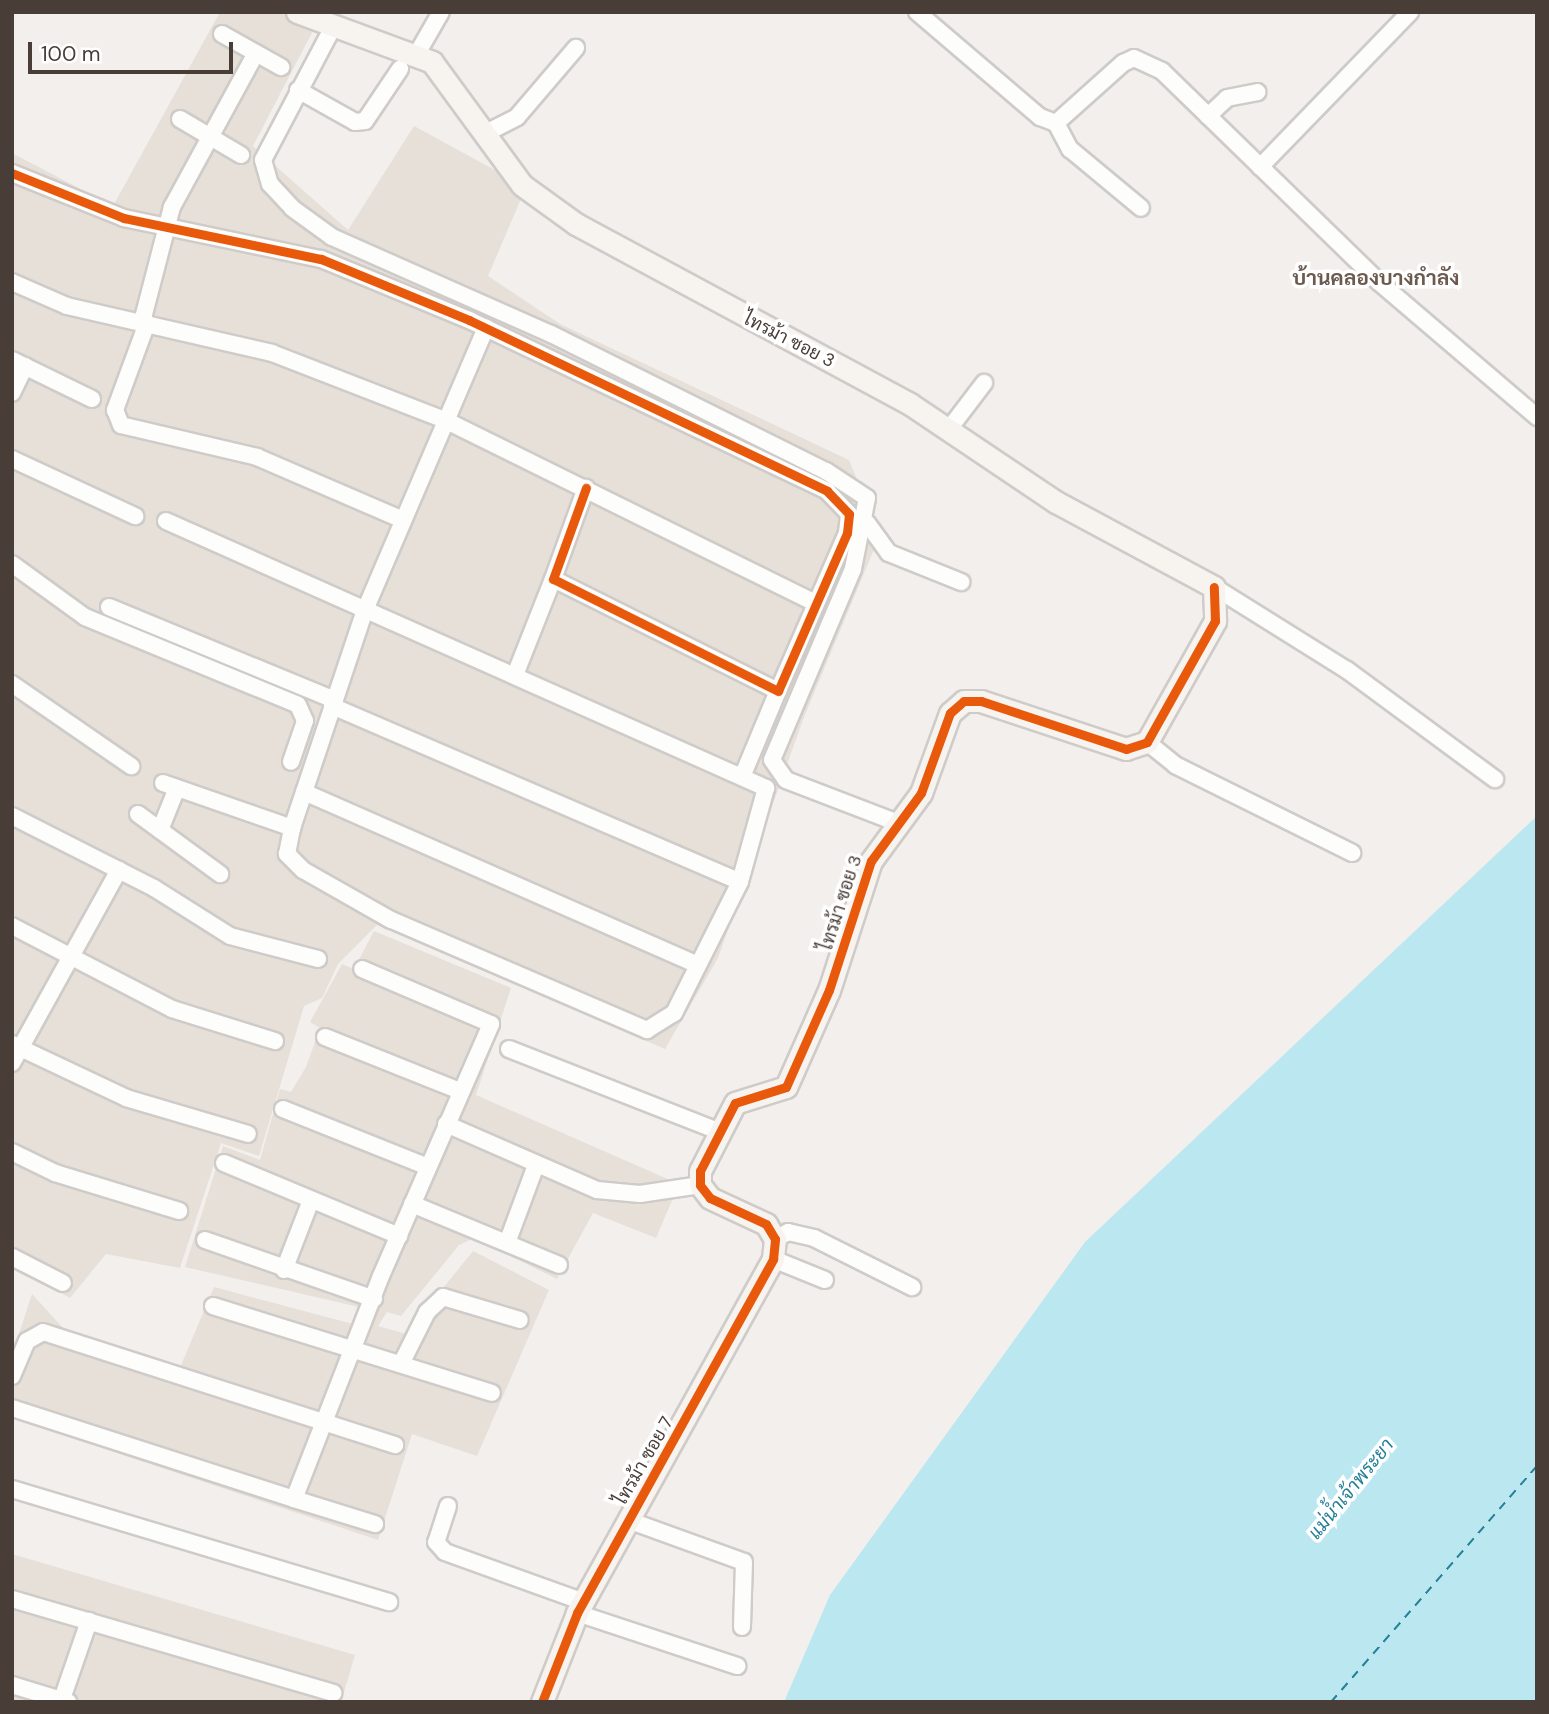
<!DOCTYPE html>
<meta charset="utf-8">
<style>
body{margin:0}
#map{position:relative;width:1549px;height:1714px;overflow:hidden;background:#f2efec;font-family:"DM Sans",Sarabun,sans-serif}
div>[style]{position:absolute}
.residential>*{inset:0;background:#e6e0d9}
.water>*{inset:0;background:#bbe7f1}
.ferry>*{height:2px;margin-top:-1px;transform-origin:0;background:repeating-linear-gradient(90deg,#268098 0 9px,transparent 0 16px)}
.roads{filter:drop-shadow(2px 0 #cfcbc8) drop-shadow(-2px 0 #cfcbc8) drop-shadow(0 2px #cfcbc8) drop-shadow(0 -2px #cfcbc8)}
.street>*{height:16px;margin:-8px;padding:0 8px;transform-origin:8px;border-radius:8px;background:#fdfdfc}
.secondary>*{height:21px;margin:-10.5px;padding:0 10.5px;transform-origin:10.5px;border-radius:10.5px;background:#f7f3ef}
.cycleway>*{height:9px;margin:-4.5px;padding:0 4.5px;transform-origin:4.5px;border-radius:4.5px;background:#e8590c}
span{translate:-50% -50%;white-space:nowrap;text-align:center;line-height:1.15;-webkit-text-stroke:7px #fff;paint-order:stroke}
.street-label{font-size:18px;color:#493e37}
.water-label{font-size:19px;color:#268098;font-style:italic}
.quarter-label{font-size:21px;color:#6d5a4e;font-weight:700}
.frame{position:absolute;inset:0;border:14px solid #493e37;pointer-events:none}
.scale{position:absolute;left:28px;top:42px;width:205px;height:32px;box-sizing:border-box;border:4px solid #493e37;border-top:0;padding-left:9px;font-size:21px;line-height:24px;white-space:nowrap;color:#493e37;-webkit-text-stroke:5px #fff;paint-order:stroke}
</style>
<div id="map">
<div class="residential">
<i style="clip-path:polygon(220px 12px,290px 12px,315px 27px,253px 146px,348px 230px,414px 126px,504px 175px,523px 194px,488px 276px,560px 324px,849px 460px,880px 535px,804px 717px,718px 958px,665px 1049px,377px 925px,338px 964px,322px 998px,304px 1006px,259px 1156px,221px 1143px,180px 1268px,106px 1254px,70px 1298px,12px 1266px,12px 153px,113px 206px)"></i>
<i style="clip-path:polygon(374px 931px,511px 988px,476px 1095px,679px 1184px,656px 1238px,593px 1213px,557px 1279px,474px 1238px,459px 1245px,401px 1316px,387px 1312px,378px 1326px,406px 1334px,473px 1251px,549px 1290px,477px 1456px,412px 1434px,378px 1540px,12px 1418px,12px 1355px,32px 1294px,64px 1329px,179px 1370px,214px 1287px,353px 1324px,359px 1307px,185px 1267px,223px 1146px,260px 1160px,280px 1089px,291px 1092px,306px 1067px,320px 1028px,310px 1022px,342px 964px,354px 969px)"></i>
<i style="clip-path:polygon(12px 1554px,355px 1655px,341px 1702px,12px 1702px)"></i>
</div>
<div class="water">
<i style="clip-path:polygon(1537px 816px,1537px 1702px,784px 1702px,830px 1595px,1085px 1242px)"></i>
</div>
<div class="ferry">
<i style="left:1331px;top:1702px;width:313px;rotate:-48.9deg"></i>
</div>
<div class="roads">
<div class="street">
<i style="left:917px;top:12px;width:162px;rotate:40.5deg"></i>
<i style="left:1040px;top:117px;width:17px;rotate:21deg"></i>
<i style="left:1056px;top:123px;width:90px;rotate:-41.8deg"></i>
<i style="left:1123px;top:63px;width:12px;rotate:-24deg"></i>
<i style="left:1134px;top:58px;width:31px;rotate:25deg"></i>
<i style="left:1162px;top:71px;width:303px;rotate:44.2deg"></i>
<i style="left:1379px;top:282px;width:208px;rotate:40.5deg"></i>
<i style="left:333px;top:27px;width:150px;rotate:117.8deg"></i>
<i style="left:263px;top:160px;width:25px;rotate:74deg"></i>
<i style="left:270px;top:184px;width:33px;rotate:47deg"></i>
<i style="left:292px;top:208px;width:49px;rotate:35.9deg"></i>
<i style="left:332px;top:237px;width:240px;rotate:23.9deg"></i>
<i style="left:551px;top:334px;width:307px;rotate:26.5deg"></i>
<i style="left:826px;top:471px;width:49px;rotate:33.4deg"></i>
<i style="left:867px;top:498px;width:72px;rotate:101.2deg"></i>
<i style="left:853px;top:569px;width:207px;rotate:113deg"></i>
<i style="left:772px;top:760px;width:24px;rotate:55deg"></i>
<i style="left:786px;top:780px;width:120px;rotate:21deg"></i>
<i style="left:222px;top:34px;width:68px;rotate:29.2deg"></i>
<i style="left:418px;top:52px;width:46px;rotate:-60.1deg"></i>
<i style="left:298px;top:90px;width:65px;rotate:29.3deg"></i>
<i style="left:355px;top:122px;width:10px;rotate:-6deg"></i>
<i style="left:365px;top:121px;width:63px;rotate:-56.1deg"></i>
<i style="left:1208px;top:116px;width:26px;rotate:-43deg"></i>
<i style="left:1227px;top:98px;width:31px;rotate:-11deg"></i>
<i style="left:180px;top:119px;width:71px;rotate:30.5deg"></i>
<i style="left:1056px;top:123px;width:30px;rotate:62deg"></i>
<i style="left:1070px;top:149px;width:92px;rotate:39.7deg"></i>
<i style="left:486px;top:133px;width:35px;rotate:-27deg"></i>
<i style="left:517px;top:117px;width:91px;rotate:-49.5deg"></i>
<i style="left:1260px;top:167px;width:216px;rotate:-45.9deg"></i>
<i style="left:12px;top:173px;width:121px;rotate:21.9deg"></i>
<i style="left:124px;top:218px;width:201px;rotate:11.8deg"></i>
<i style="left:321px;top:259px;width:160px;rotate:22.4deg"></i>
<i style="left:469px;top:320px;width:397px;rotate:25.5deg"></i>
<i style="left:827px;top:491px;width:32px;rotate:46deg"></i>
<i style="left:849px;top:514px;width:19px;rotate:96deg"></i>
<i style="left:847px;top:533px;width:172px;rotate:113.6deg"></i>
<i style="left:778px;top:691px;width:251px;rotate:-153.5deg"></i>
<i style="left:553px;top:579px;width:97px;rotate:-70.1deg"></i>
<i style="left:12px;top:282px;width:60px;rotate:23.6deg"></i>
<i style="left:67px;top:306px;width:210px;rotate:12.9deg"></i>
<i style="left:272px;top:353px;width:188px;rotate:21.2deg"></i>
<i style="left:447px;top:421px;width:409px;rotate:26.3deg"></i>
<i style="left:142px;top:322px;width:119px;rotate:-75.4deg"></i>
<i style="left:172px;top:207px;width:175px;rotate:-61.4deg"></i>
<i style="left:147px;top:323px;width:93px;rotate:110.2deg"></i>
<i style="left:115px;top:410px;width:16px;rotate:68deg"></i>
<i style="left:121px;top:425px;width:140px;rotate:13.2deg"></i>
<i style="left:257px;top:457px;width:159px;rotate:23.3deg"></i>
<i style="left:12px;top:360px;width:89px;rotate:26deg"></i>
<i style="left:12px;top:393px;width:30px;rotate:-64deg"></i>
<i style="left:949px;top:429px;width:58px;rotate:-52.7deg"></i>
<i style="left:12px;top:459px;width:136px;rotate:24.9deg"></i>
<i style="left:166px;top:521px;width:657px;rotate:23.99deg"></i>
<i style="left:766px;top:788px;width:98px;rotate:105.5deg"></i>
<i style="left:740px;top:882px;width:147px;rotate:116.7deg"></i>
<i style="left:674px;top:1013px;width:32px;rotate:148deg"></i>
<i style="left:647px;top:1030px;width:279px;rotate:-156.7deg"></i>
<i style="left:391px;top:920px;width:101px;rotate:-150.4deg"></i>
<i style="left:303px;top:870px;width:23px;rotate:-135deg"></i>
<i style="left:287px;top:854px;width:26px;rotate:-79deg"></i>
<i style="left:867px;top:523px;width:37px;rotate:54deg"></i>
<i style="left:889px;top:553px;width:78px;rotate:21.9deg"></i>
<i style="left:12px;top:564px;width:90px;rotate:36deg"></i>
<i style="left:85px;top:617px;width:230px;rotate:22.4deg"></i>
<i style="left:298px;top:705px;width:17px;rotate:66deg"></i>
<i style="left:305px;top:721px;width:43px;rotate:108.9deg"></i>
<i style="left:1214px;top:587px;width:157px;rotate:32deg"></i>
<i style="left:1347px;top:670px;width:184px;rotate:36.4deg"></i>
<i style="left:109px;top:607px;width:244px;rotate:22.4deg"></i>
<i style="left:515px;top:675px;width:103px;rotate:-68.4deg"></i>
<i style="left:12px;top:684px;width:145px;rotate:34.6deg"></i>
<i style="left:332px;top:706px;width:444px;rotate:23.3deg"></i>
<i style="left:1147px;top:742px;width:36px;rotate:39deg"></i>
<i style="left:1175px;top:765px;width:198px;rotate:26.4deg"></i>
<i style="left:742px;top:777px;width:93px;rotate:-67.3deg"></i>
<i style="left:163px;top:783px;width:137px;rotate:19.2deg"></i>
<i style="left:292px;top:828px;width:230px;rotate:-71.5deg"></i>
<i style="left:365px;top:610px;width:307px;rotate:-66.8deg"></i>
<i style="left:304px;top:792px;width:430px;rotate:23.7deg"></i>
<i style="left:138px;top:814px;width:102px;rotate:36.2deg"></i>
<i style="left:12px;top:816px;width:159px;rotate:26.9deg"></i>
<i style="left:154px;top:888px;width:90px;rotate:32.3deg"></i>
<i style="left:230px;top:936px;width:91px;rotate:14.6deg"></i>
<i style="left:160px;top:830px;width:45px;rotate:-68deg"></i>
<i style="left:12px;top:926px;width:180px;rotate:27.4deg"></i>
<i style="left:172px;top:1009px;width:108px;rotate:17.3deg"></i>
<i style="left:325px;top:1037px;width:145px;rotate:21.8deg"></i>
<i style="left:12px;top:1044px;width:126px;rotate:25.3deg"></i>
<i style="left:126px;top:1098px;width:127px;rotate:16.4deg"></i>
<i style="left:509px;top:1049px;width:225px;rotate:21.4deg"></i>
<i style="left:12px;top:1063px;width:221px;rotate:-61deg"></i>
<i style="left:283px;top:1109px;width:156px;rotate:21.8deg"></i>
<i style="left:446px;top:1124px;width:165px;rotate:23.6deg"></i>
<i style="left:597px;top:1190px;width:43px;rotate:5.3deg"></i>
<i style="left:640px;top:1194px;width:61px;rotate:-8.5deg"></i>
<i style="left:12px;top:1152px;width:48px;rotate:26deg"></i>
<i style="left:55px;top:1173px;width:130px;rotate:17deg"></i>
<i style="left:224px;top:1163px;width:190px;rotate:22.6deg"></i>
<i style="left:412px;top:1204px;width:159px;rotate:22.5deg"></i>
<i style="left:775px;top:1239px;width:15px;rotate:-28deg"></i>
<i style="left:788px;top:1232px;width:27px;rotate:13deg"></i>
<i style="left:814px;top:1238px;width:110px;rotate:26.6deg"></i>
<i style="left:205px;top:1240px;width:179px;rotate:19.2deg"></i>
<i style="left:507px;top:1243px;width:83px;rotate:-69.6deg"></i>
<i style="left:12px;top:1257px;width:57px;rotate:27deg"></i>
<i style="left:773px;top:1259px;width:56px;rotate:22deg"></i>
<i style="left:284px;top:1270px;width:75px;rotate:-68.9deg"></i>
<i style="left:213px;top:1306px;width:292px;rotate:17.3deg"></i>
<i style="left:401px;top:1364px;width:58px;rotate:-63.4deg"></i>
<i style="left:427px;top:1312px;width:22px;rotate:-43deg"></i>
<i style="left:443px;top:1297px;width:80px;rotate:16.6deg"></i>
<i style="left:12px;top:1376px;width:38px;rotate:-67deg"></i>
<i style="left:27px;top:1341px;width:18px;rotate:-29deg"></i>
<i style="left:43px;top:1332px;width:370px;rotate:17.8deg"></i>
<i style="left:12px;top:1408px;width:296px;rotate:17.9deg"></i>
<i style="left:294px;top:1499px;width:239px;rotate:-68.7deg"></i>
<i style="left:381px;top:1276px;width:275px;rotate:-66.4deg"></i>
<i style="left:491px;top:1024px;width:140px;rotate:-156.9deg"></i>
<i style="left:12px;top:1489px;width:394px;rotate:16.7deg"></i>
<i style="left:294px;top:1499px;width:85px;rotate:17.2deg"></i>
<i style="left:448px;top:1506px;width:38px;rotate:108deg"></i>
<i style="left:436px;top:1542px;width:13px;rotate:48deg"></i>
<i style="left:445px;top:1552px;width:148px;rotate:19.8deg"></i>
<i style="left:628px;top:1520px;width:123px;rotate:19.9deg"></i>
<i style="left:744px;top:1562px;width:65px;rotate:91.8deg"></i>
<i style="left:12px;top:1599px;width:335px;rotate:16.3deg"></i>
<i style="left:577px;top:1613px;width:169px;rotate:18.3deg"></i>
<i style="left:12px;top:1685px;width:59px;rotate:16.9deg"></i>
<i style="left:61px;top:1702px;width:86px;rotate:-70.9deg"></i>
</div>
<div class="secondary">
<i style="left:297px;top:12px;width:144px;rotate:20.3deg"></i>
<i style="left:432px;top:62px;width:152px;rotate:53.8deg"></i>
<i style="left:522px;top:185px;width:67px;rotate:35.8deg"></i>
<i style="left:576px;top:224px;width:379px;rotate:28.3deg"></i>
<i style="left:910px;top:404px;width:176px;rotate:33.9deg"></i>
<i style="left:1056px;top:502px;width:179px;rotate:28.3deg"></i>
<i style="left:1214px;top:587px;width:34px;rotate:88deg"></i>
<i style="left:1215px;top:621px;width:139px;rotate:119.3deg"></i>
<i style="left:1147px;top:742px;width:22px;rotate:162deg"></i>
<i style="left:1126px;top:749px;width:153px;rotate:-161.7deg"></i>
<i style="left:981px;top:701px;width:17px;rotate:180deg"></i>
<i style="left:964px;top:701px;width:18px;rotate:139deg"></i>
<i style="left:950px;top:713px;width:85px;rotate:109.9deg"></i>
<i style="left:921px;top:793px;width:84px;rotate:126.3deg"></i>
<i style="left:871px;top:861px;width:136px;rotate:108deg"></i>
<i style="left:829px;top:990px;width:106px;rotate:113.9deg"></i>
<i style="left:786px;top:1087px;width:53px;rotate:162.6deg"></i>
<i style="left:735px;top:1103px;width:76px;rotate:117.2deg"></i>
<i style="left:700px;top:1171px;width:14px;rotate:90deg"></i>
<i style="left:700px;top:1185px;width:16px;rotate:52deg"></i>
<i style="left:710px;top:1198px;width:62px;rotate:24.9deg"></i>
<i style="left:766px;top:1224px;width:17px;rotate:59deg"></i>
<i style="left:775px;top:1239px;width:20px;rotate:96deg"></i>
<i style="left:773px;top:1259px;width:405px;rotate:119deg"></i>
<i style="left:577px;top:1613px;width:96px;rotate:111.5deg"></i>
</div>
</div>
<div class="cycleway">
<i style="left:12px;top:173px;width:121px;rotate:21.9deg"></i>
<i style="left:124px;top:218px;width:201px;rotate:11.8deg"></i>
<i style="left:321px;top:259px;width:160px;rotate:22.4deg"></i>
<i style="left:469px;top:320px;width:397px;rotate:25.5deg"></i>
<i style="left:827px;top:491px;width:32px;rotate:46deg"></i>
<i style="left:849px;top:514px;width:19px;rotate:96deg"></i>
<i style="left:847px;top:533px;width:172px;rotate:113.6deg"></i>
<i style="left:778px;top:691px;width:251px;rotate:-153.5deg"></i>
<i style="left:553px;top:579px;width:97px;rotate:-70.1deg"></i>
<i style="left:542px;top:1702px;width:96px;rotate:-68.5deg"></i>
<i style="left:577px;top:1613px;width:405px;rotate:-61deg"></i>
<i style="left:773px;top:1259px;width:20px;rotate:-84deg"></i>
<i style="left:775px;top:1239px;width:17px;rotate:-121deg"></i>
<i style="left:766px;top:1224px;width:62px;rotate:-155.1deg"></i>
<i style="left:710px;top:1198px;width:16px;rotate:-128deg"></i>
<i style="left:700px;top:1185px;width:14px;rotate:-90deg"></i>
<i style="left:700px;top:1171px;width:76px;rotate:-62.8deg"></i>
<i style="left:735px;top:1103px;width:53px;rotate:-17.4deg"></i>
<i style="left:786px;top:1087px;width:106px;rotate:-66.1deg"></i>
<i style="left:829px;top:990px;width:136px;rotate:-72deg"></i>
<i style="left:871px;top:861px;width:84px;rotate:-53.7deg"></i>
<i style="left:921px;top:793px;width:85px;rotate:-70.1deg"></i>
<i style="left:950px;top:713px;width:18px;rotate:-41deg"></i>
<i style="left:964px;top:701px;width:17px"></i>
<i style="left:981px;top:701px;width:153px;rotate:18.3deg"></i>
<i style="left:1126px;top:749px;width:22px;rotate:-18deg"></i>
<i style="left:1147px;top:742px;width:139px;rotate:-60.7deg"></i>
<i style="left:1215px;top:621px;width:34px;rotate:-92deg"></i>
</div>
<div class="street-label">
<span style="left:789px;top:340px;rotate:27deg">ไทรม้า ซอย 3</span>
<span style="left:841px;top:903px;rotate:-72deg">ไทรม้า ซอย 3</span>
<span style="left:644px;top:1461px;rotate:-60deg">ไทรม้า ซอย 7</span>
</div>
<div class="water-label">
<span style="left:1351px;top:1489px;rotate:-51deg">แม่น้ำเจ้าพระยา</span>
</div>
<div class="quarter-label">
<span style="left:1376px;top:278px">บ้านคลองบางกำลัง</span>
</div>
<div class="frame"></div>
<div class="scale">100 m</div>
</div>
